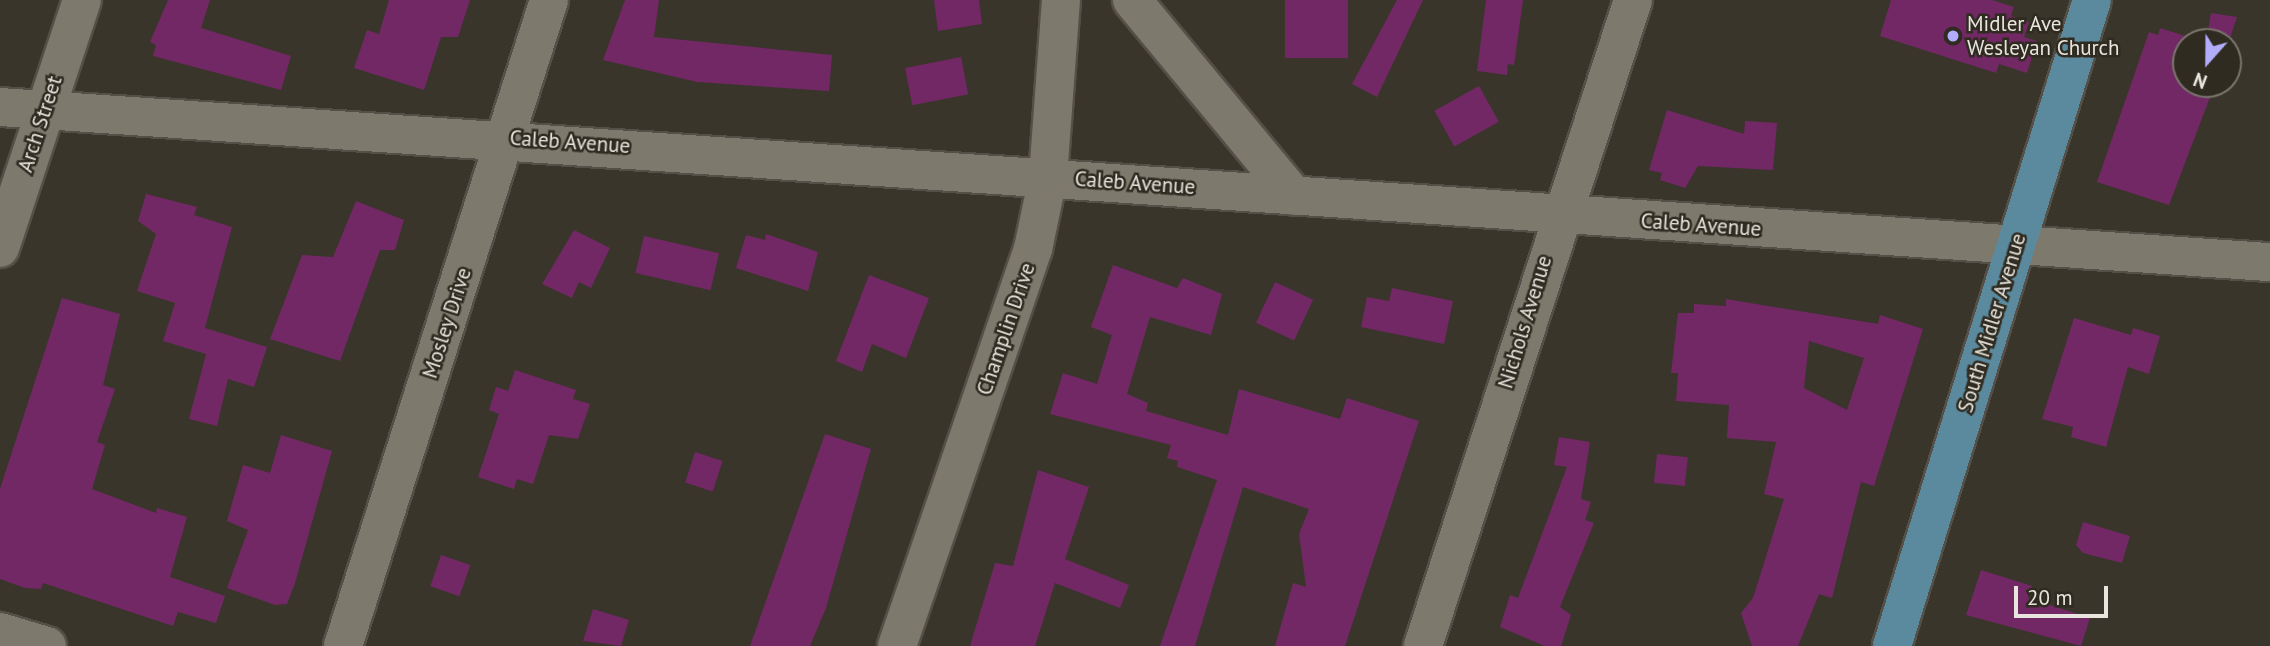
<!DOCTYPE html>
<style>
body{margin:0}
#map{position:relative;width:2270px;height:646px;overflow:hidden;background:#39352a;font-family:"PT Sans",sans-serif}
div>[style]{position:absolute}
.building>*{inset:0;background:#722865;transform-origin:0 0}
.roads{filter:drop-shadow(2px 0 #555047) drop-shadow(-2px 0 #555047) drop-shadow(0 2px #555047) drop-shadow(0 -2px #555047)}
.minor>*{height:38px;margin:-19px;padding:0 19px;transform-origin:19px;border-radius:19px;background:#7e796d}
.major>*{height:38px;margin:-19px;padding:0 19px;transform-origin:19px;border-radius:19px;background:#5b8a9e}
.dots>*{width:19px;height:19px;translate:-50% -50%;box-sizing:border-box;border:4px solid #2f2b20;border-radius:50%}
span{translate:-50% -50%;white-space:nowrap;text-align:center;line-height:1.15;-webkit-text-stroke:5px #2f2b20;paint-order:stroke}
.poi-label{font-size:21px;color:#e8e5df}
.left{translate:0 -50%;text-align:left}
.street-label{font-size:21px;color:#e8e5df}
.north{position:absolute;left:2172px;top:28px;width:70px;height:70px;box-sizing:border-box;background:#2f2b20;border:2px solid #79756c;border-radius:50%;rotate:201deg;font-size:19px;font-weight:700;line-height:28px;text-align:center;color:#e8e5df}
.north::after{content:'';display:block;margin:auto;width:24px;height:32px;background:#b2adfa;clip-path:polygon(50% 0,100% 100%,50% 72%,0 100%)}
.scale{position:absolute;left:2014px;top:586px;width:94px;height:32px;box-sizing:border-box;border:4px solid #e8e5df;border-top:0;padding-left:9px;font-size:21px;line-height:24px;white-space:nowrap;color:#e8e5df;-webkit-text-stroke:5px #2f2b20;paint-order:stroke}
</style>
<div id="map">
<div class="building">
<i style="clip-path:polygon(168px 0,210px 0,201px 28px,291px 56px,281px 90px,153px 56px,156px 45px,150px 42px)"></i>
<i style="clip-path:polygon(389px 0,470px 0,458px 37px,441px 37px,424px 90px,354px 68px,367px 30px,379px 34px)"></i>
<i style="clip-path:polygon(625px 0,659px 0,654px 37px,832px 55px,829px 91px,697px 82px,603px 60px)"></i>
<i style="clip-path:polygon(934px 0,979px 0,982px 24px,938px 31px)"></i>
<i style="left:1285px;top:0;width:63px;height:58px"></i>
<i style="clip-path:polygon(1397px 0,1423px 0,1377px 97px,1352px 84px)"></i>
<i style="clip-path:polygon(1486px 0,1523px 0,1514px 65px,1508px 64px,1507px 75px,1477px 71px)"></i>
<i style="clip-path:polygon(1891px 0,1992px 0,2014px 7px,2011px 16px,2029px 22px,2024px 37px,2037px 41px,2027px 73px,1999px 64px,1996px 73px,1880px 36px)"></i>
<i style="clip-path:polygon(2211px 13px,2237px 17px,2228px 44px,2206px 42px)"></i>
<i style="clip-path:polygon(2160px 28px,2204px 42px,2186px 42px,2186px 84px,2215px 84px,2169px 205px,2097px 182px,2149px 32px,2158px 35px)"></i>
<i style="left:961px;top:57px;width:38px;height:57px;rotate:79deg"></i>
<i style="left:1479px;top:86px;width:41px;height:51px;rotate:61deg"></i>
<i style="clip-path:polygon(1667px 110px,1744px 134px,1745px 121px,1777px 123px,1773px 170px,1698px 166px,1685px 188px,1660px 180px,1662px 173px,1649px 170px)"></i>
<i style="clip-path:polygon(146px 194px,197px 207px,194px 215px,232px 227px,205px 328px,267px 347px,254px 387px,228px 379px,217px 426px,189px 419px,206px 354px,163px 341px,175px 303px,137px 291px,156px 234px,138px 221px)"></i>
<i style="clip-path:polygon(356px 201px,404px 220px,395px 250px,380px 250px,340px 361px,270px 339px,302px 255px,333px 257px)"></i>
<i style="clip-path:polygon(574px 230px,610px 248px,591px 288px,579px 282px,572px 298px,542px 284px)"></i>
<i style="clip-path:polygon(766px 234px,818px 252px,808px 291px,736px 268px,746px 235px,765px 240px)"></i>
<i style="left:644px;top:236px;width:77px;height:38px;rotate:13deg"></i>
<i style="clip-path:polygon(1113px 265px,1177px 288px,1183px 278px,1222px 294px,1211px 335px,1150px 317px,1127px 394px,1148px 403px,1146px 411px,1228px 435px,1239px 389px,1340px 419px,1347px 398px,1419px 421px,1345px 646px,1275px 646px,1293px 583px,1306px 587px,1299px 534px,1309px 509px,1243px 487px,1195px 646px,1160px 646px,1217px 480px,1177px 467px,1178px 461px,1167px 458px,1171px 445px,1050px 414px,1063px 373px,1097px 384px,1112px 335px,1091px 327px)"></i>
<i style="clip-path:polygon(869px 275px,929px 298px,906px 358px,872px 344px,862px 372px,836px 361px)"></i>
<i style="left:1275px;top:282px;width:42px;height:45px;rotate:25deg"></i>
<i style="clip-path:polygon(1392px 288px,1453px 301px,1444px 344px,1361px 327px,1367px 297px,1389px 301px)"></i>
<i style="clip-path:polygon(62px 298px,120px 314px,103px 385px,115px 389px,97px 442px,105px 445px,92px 489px,156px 513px,157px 508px,187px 517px,170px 577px,225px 596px,216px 623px,178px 612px,173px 626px,43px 583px,41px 589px,25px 588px,0 579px,0 489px)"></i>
<i style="clip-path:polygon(evenodd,1726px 299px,1878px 324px,1880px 315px,1923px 329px,1874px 486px,1861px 482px,1832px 598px,1819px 594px,1798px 646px,1752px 646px,1741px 613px,1753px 598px,1784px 499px,1764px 494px,1776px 442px,1727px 438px,1729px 405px,1676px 401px,1678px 373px,1671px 373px,1678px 313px,1694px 313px,1694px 304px,1726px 306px,1726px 299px,1809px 341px,1864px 358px,1847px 410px,1804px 388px,1809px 341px)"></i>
<i style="clip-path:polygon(2074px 318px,2131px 335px,2133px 328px,2160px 336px,2149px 374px,2128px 367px,2106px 447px,2071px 437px,2073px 427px,2042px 419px)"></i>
<i style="clip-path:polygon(515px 370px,576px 390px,573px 399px,590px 404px,578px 439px,549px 435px,533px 484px,517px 479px,514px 489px,478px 477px,499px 414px,489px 410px,496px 387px,508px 391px)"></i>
<i style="clip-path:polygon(825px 434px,871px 449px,826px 608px,810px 646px,750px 646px)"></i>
<i style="clip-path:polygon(281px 435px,332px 451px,295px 583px,287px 604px,275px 605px,227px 588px,248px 530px,227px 521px,243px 465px,270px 473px)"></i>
<i style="clip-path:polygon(1559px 437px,1590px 442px,1581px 499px,1591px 502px,1585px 520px,1594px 523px,1560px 607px,1571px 615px,1561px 646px,1545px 646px,1500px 627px,1510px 595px,1518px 598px,1567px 467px,1554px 465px)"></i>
<i style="left:695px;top:452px;width:29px;height:32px;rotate:18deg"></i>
<i style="left:1657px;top:454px;width:31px;height:29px;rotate:6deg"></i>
<i style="clip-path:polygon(1038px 470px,1089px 487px,1065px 559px,1129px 585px,1120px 608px,1055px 583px,1035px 646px,970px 646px,995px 563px,1013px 566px)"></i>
<i style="clip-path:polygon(2083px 522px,2130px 536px,2122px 563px,2083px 553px,2076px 545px)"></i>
<i style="left:441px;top:555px;width:31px;height:33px;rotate:19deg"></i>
<i style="clip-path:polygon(1981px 570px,2032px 586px,2028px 598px,2090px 618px,2081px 646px,1966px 615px)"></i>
<i style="clip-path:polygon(593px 609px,629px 620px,621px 646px,583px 641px)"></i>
</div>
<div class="roads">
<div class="minor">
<i style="left:1132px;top:0;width:254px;rotate:50.4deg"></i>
<i style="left:0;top:107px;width:2275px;rotate:3.91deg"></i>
<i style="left:0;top:248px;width:261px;rotate:-71.7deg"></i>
<i style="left:0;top:632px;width:49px;rotate:16.6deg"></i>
<i style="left:343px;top:646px;width:678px;rotate:-72.31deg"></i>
<i style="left:897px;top:646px;width:420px;rotate:-71.1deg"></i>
<i style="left:1033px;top:249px;width:74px;rotate:-78.2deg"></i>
<i style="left:1048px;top:177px;width:177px;rotate:-85.8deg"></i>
<i style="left:1423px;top:646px;width:679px;rotate:-71.99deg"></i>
</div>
<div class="major">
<i style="left:1892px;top:646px;width:676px;rotate:-72.8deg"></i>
</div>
</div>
<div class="dots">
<i style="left:1953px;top:36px;background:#b2adfa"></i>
</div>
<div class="poi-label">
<span class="left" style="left:1967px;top:36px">Midler Ave<br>Wesleyan Church</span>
</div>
<div class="street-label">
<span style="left:40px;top:124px;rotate:-72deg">Arch Street</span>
<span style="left:570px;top:142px;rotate:4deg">Caleb Avenue</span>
<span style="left:1135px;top:183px;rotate:4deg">Caleb Avenue</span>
<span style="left:1701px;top:225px;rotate:4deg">Caleb Avenue</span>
<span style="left:1525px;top:322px;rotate:-73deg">Nichols Avenue</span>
<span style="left:447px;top:323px;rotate:-72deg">Mosley Drive</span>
<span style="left:1992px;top:323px;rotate:-73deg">South Midler Avenue</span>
<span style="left:1006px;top:329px;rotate:-71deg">Champlin Drive</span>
</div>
<div class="north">N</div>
<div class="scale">20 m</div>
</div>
